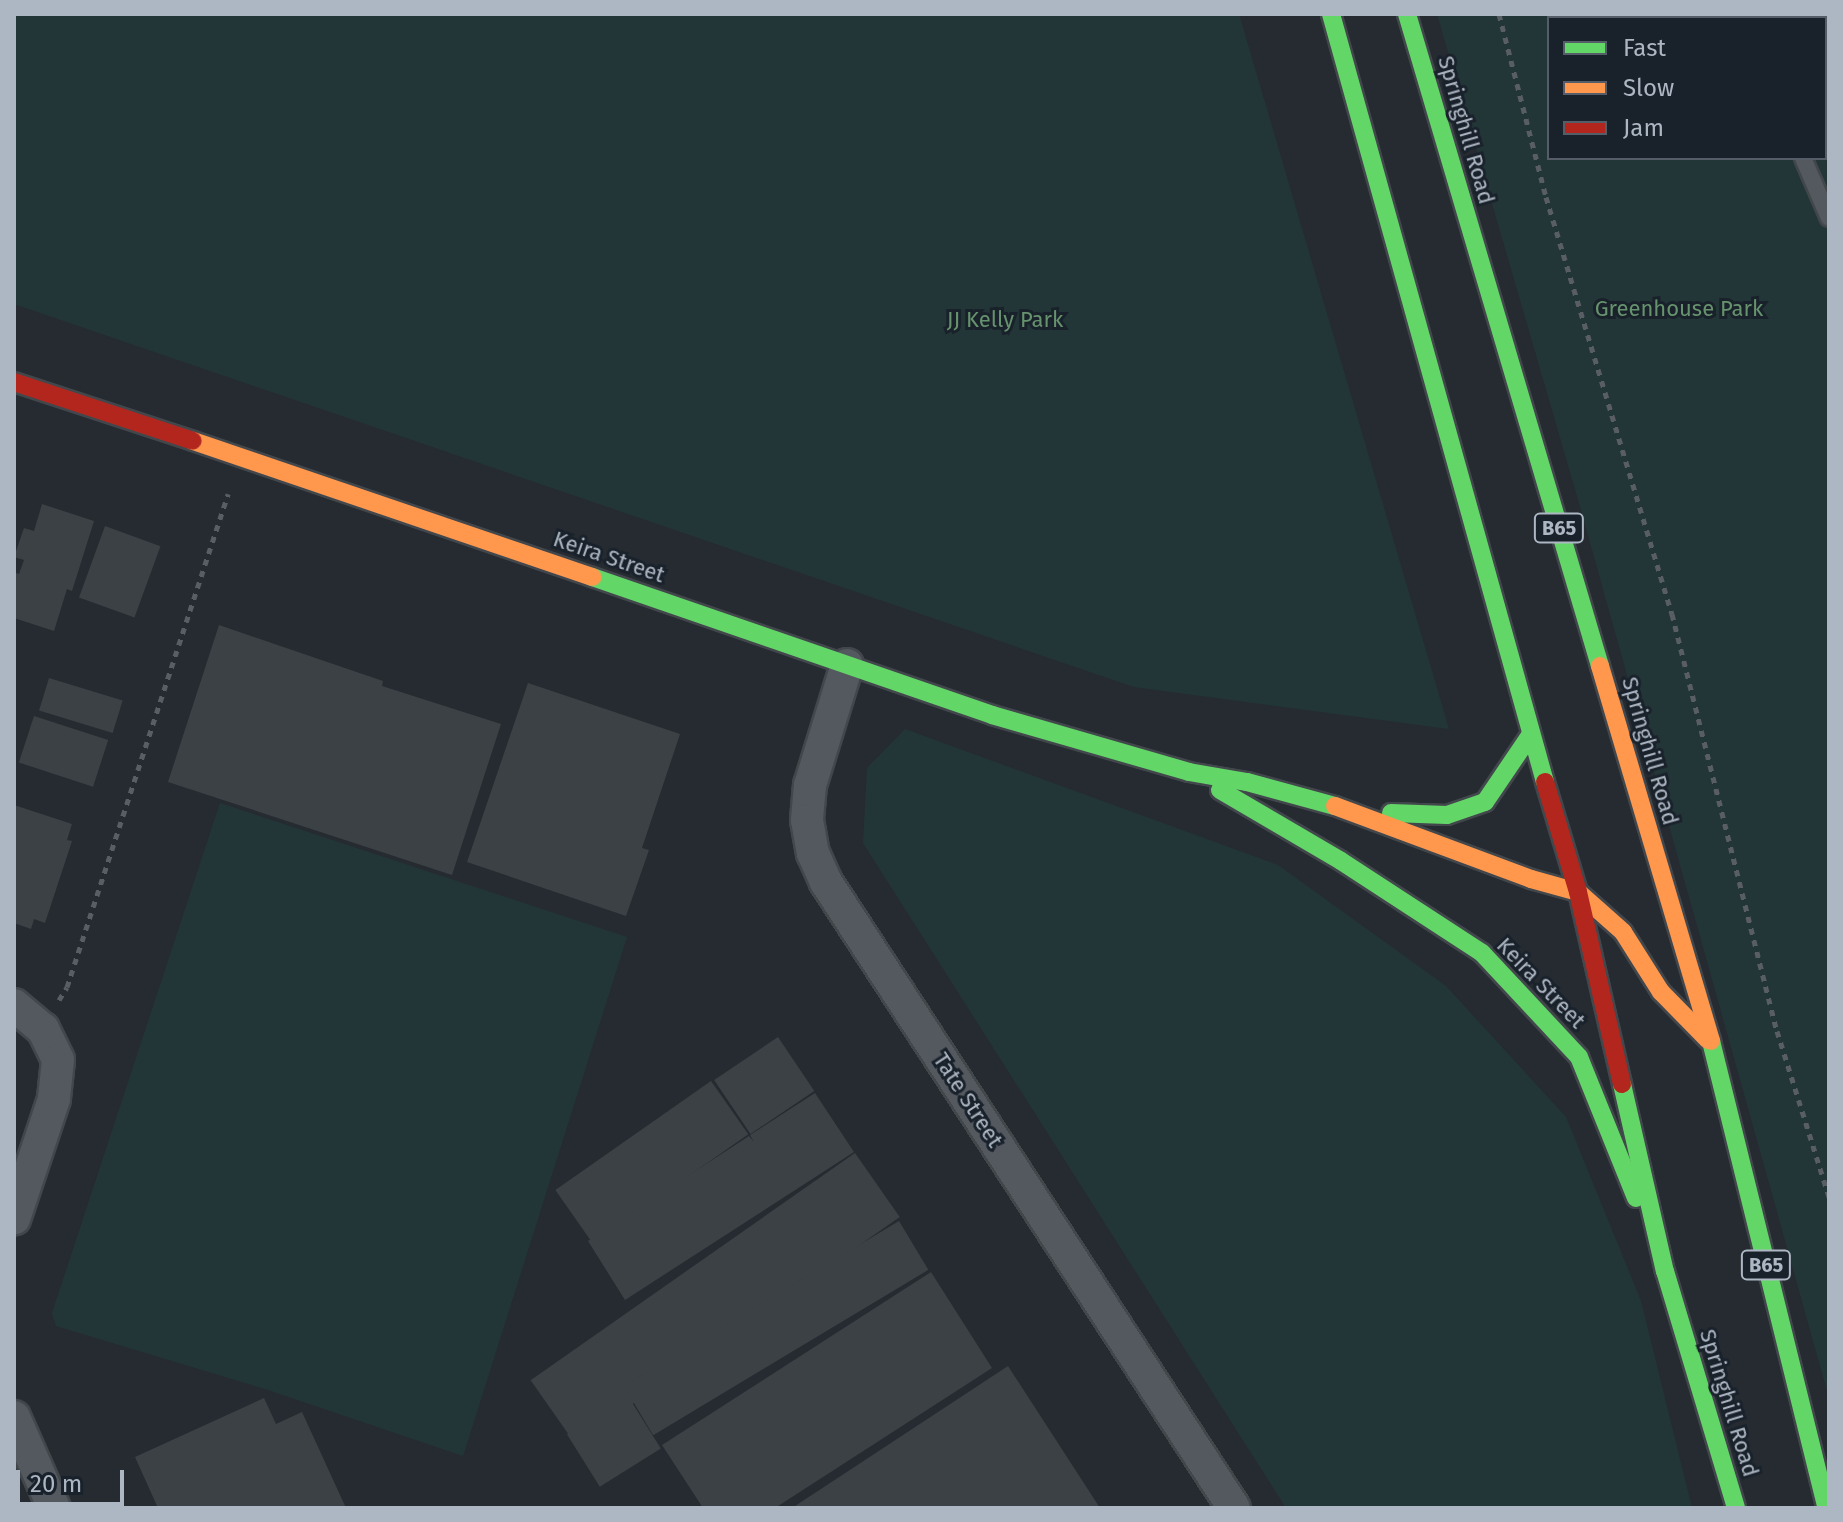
<!DOCTYPE html>
<html>
<head>
<meta charset="utf-8">
<style>
	body { margin:0 }
	#map { position:relative; width:1843px; height:1522px; overflow:hidden; background:#252b31; font-family:"Fira Sans",sans-serif }
	div>[style] { position:absolute }
	[style*='--x'] { left:calc(var(--x)*1px); top:calc(var(--y)*1px); width:calc(var(--w)*1px); rotate:calc(var(--a)*1deg) }
	.green>* { inset:0; background:#233637 }
	.building>* { inset:0; background:#3c4146; transform-origin:0 0 }
	.path>* { height:5px; margin-top:-2.5px; transform-origin:0; background:repeating-linear-gradient(90deg,#585e63 0 6px,transparent 0 12px) }
	.roads { filter:drop-shadow(2px 0 #42474c) drop-shadow(-2px 0 #42474c) drop-shadow(0 2px #42474c) drop-shadow(0 -2px #42474c) }
	.lane>* { height:16px; margin:-8px; padding:0 8px; transform-origin:8px; border-radius:8px; background:#54585f }
	.street>* { height:32px; margin:-16px; padding:0 16px; transform-origin:16px; border-radius:16px; background:#54585f }
	.fast>* { height:18px; margin:-9px; padding:0 9px; transform-origin:9px; border-radius:9px; background:#63d668 }
	.slow>* { height:18px; margin:-9px; padding:0 9px; transform-origin:9px; border-radius:9px; background:#ff974d }
	.jam>* { height:18px; margin:-9px; padding:0 9px; transform-origin:9px; border-radius:9px; background:#b3261e }
	span { translate:-50% -50%; white-space:nowrap; text-align:center; line-height:1.15; -webkit-text-stroke:6px #19212b; paint-order:stroke }
	.shield-label span { padding:2px 6px; background:#19212b; border:2px solid; border-radius:6px; -webkit-text-stroke-width:0 }
	.shield-label { font-size:20px; color:#adb7c3; font-weight:700 }
	.street-label { font-size:22px; color:#adb7c3 }
	.park-label { font-size:22px; color:#66936d }
	.frame { position:absolute; inset:0; border:16px solid #adb7c3; pointer-events:none }
	.legend { position:absolute; left:1547px; top:16px; width:280px; height:144px; box-sizing:border-box; background:#19212b; border:2px solid #545d68; margin:0; padding:10px 14px; list-style:none; font-size:24px; color:#adb7c3 }
	.legend li { display:flex; align-items:center; gap:16px; height:40px }
	.legend b { width:40px; border:2px solid #545d68 }
	.scale { position:absolute; left:16px; top:1470px; width:108px; height:36px; box-sizing:border-box; border:4px solid #adb7c3; border-top:0; padding-left:10px; font-size:24px; line-height:28px; white-space:nowrap; color:#adb7c3; -webkit-text-stroke:6px #19212b; paint-order:stroke }
</style>
</head>
<body>
<div id="map">
	<div class="green">
		<i style="clip-path:polygon(14px 14px,1239px 14px,1449px 729px,1134px 687px,14px 304px)"></i>
		<i style="clip-path:polygon(evenodd,1437px 14px,1829px 14px,1829px 1398px,1579px 503px,1437px 14px,1549px 18px,1825px 18px,1825px 158px,1549px 158px,1549px 18px)"></i>
		<i style="clip-path:polygon(905px 729px,1278px 865px,1446px 986px,1566px 1117px,1641px 1301px,1692px 1508px,1286px 1508px,863px 843px,867px 768px)"></i>
		<i style="clip-path:polygon(220px 803px,627px 937px,463px 1456px,265px 1389px,56px 1326px,52px 1313px)"></i>
	</div>
	<div class="building">
		<i style="clip-path:polygon(42px 504px,94px 521px,72px 591px,67px 589px,54px 631px,14px 618px,14px 572px,19px 574px,24px 560px,14px 557px,24px 528px,34px 531px)"></i>
		<i style="left:105px;top:526px;width:59px;height:76px;rotate:20deg"></i>
		<i style="clip-path:polygon(219px 625px,383px 681px,382px 686px,501px 724px,452px 875px,168px 782px)"></i>
		<i style="left:49px;top:678px;width:77px;height:34px;rotate:17deg"></i>
		<i style="clip-path:polygon(528px 683px,680px 734px,642px 848px,649px 850px,626px 916px,467px 862px)"></i>
		<i style="left:34px;top:716px;width:78px;height:49px;rotate:18deg"></i>
		<i style="clip-path:polygon(14px 805px,72px 824px,67px 840px,72px 841px,45px 923px,34px 919px,31px 929px,14px 923px)"></i>
		<i style="left:778px;top:1037px;width:65px;height:77px;rotate:56deg"></i>
		<i style="left:711px;top:1081px;width:65px;height:190px;rotate:55deg"></i>
		<i style="clip-path:polygon(815px 1093px,854px 1152px,625px 1300px,588px 1241px,749px 1136px,754px 1142px,750px 1135px)"></i>
		<i style="left:855px;top:1153px;width:78px;height:396px;rotate:55deg"></i>
		<i style="left:899px;top:1221px;width:57px;height:321px;rotate:59deg"></i>
		<i style="clip-path:polygon(931px 1272px,992px 1368px,775px 1508px,703px 1508px,662px 1445px)"></i>
		<i style="clip-path:polygon(1008px 1366px,1100px 1508px,792px 1508px)"></i>
		<i style="left:628px;top:1396px;width:62px;height:72px;rotate:58deg"></i>
		<i style="clip-path:polygon(264px 1398px,276px 1424px,302px 1412px,346px 1508px,158px 1508px,135px 1457px)"></i>
	</div>
	<div class="path">
		<i style="--x:1499;--y:14;--w:189;--a:75.6"></i>
		<i style="--x:1546;--y:197;--w:436;--a:73.2"></i>
		<i style="--x:1672;--y:614;--w:430;--a:75.9"></i>
		<i style="--x:1777;--y:1031;--w:174;--a:72.6"></i>
		<i style="--x:59;--y:1000;--w:15;--a:-58"></i>
		<i style="--x:67;--y:987;--w:519;--a:-71.91"></i>
	</div>
	<div class="roads">
		<div class="lane">
			<i style="--x:1777;--y:14;--w:4;--a:90"></i>
			<i style="--x:1803;--y:158;--w:65;--a:66.6"></i>
		</div>
		<div class="street">
			<i style="--x:847;--y:665;--w:126;--a:107.1"></i>
			<i style="--x:810;--y:785;--w:35;--a:95"></i>
			<i style="--x:807;--y:820;--w:34;--a:80"></i>
			<i style="--x:813;--y:853;--w:32;--a:66"></i>
			<i style="--x:826;--y:882;--w:747;--a:56.91"></i>
			<i style="--x:14;--y:1005;--w:38;--a:40"></i>
			<i style="--x:43;--y:1029;--w:34;--a:64"></i>
			<i style="--x:58;--y:1060;--w:39;--a:96"></i>
			<i style="--x:54;--y:1099;--w:126;--a:108.4"></i>
			<i style="--x:14;--y:1417;--w:99;--a:66.3"></i>
		</div>
		<div class="fast">
			<i style="--x:1331;--y:14;--w:797;--a:74.43"></i>
			<i style="--x:1407;--y:14;--w:680;--a:73.51"></i>
			<i style="--x:592;--y:577;--w:423;--a:19"></i>
			<i style="--x:992;--y:715;--w:205;--a:16.1"></i>
			<i style="--x:1189;--y:772;--w:59;--a:9.8"></i>
			<i style="--x:1247;--y:782;--w:91;--a:15.3"></i>
			<i style="--x:1220;--y:790;--w:140;--a:30.4"></i>
			<i style="--x:1341;--y:861;--w:168;--a:33.1"></i>
			<i style="--x:1482;--y:953;--w:142;--a:47"></i>
			<i style="--x:1579;--y:1057;--w:152;--a:68"></i>
			<i style="--x:1391;--y:813;--w:56;--a:2"></i>
			<i style="--x:1447;--y:815;--w:40;--a:-18.9"></i>
			<i style="--x:1485;--y:802;--w:82;--a:-55.9"></i>
			<i style="--x:1711;--y:1041;--w:481;--a:76.1"></i>
			<i style="--x:1622;--y:1084;--w:192;--a:77.1"></i>
			<i style="--x:1665;--y:1271;--w:247;--a:73.3"></i>
		</div>
		<div class="slow">
			<i style="--x:193;--y:441;--w:422;--a:18.8"></i>
			<i style="--x:1600;--y:666;--w:391;--a:73.5"></i>
			<i style="--x:1335;--y:806;--w:209;--a:20.4"></i>
			<i style="--x:1531;--y:879;--w:49;--a:15.5"></i>
			<i style="--x:1578;--y:892;--w:60;--a:41.6"></i>
			<i style="--x:1623;--y:932;--w:71;--a:57.7"></i>
			<i style="--x:1661;--y:992;--w:67;--a:45.6"></i>
		</div>
		<div class="jam">
			<i style="--x:14;--y:382;--w:188;--a:18.2"></i>
			<i style="--x:1545;--y:782;--w:115;--a:73.3"></i>
			<i style="--x:1578;--y:892;--w:197;--a:77.1"></i>
		</div>
	</div>
	<div class="shield-label">
		<span style="left:1559px;top:528px">B65</span>
		<span style="left:1766px;top:1265px">B65</span>
	</div>
	<div class="street-label">
		<span style="left:1466px;top:130px;rotate:74deg">Springhill Road</span>
		<span style="left:609px;top:557px;rotate:19deg">Keira Street</span>
		<span style="left:1650px;top:751px;rotate:74deg">Springhill Road</span>
		<span style="left:1541px;top:983px;rotate:46deg">Keira Street</span>
		<span style="left:968px;top:1100px;rotate:57deg">Tate Street</span>
		<span style="left:1729px;top:1403px;rotate:73deg">Springhill Road</span>
	</div>
	<div class="park-label">
		<span style="left:1679px;top:309px">Greenhouse Park</span>
		<span style="left:1005px;top:320px">JJ Kelly Park</span>
	</div>
	<div class="frame"></div>
	<ul class="legend">
	<li><b style="height:10px;background:#63d668"></b>Fast</li>
	<li><b style="height:10px;background:#ff974d"></b>Slow</li>
	<li><b style="height:10px;background:#b3261e"></b>Jam</li>
	</ul>
	<div class="scale">20 m</div>
</div>
</body>
</html>
